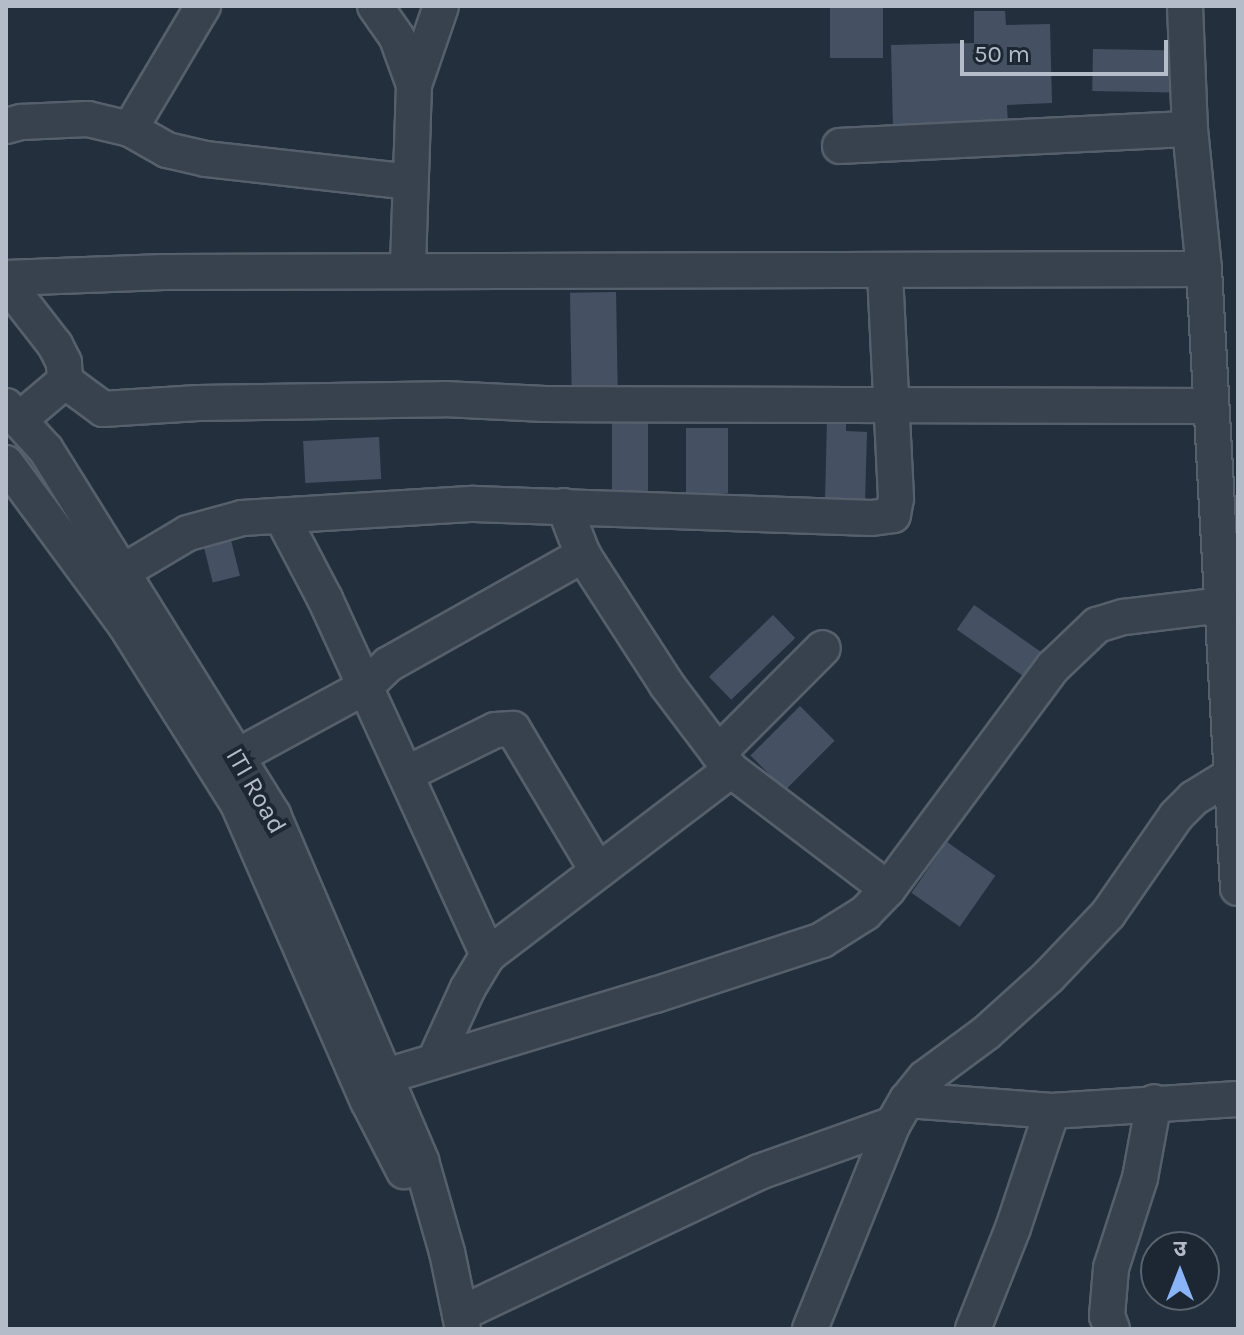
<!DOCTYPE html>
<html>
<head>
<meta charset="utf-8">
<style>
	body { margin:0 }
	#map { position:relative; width:1244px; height:1335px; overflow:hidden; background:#242f3e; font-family:Karla,"Noto Sans Devanagari",sans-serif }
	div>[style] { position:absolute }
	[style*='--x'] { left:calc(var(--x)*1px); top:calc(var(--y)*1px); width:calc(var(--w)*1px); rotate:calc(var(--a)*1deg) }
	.building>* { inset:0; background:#455162; transform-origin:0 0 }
	.roads { filter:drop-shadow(2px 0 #565f6c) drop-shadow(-2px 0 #565f6c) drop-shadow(0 2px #565f6c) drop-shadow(0 -2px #565f6c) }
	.minor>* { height:34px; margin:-17px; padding:0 17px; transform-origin:17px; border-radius:17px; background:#38414e }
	span { translate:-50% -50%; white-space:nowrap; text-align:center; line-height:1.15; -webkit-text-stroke:8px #1d2633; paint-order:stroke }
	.street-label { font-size:26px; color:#b4bcc9 }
	.frame { position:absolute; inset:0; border:8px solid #b4bcc9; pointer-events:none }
	.north { position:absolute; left:1140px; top:1231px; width:80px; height:80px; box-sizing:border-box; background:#1d2633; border:2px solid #59626f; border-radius:50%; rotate:0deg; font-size:22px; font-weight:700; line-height:32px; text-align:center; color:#b4bcc9 }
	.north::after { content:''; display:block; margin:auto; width:28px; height:36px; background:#8ab4f8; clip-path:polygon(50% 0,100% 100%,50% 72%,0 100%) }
	.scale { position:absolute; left:960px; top:40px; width:208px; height:36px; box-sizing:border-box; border:4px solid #b4bcc9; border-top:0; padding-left:10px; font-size:24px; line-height:28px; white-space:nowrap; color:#b4bcc9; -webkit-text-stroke:6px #1d2633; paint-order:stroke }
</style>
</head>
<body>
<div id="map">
	<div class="building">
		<i style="left:830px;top:6px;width:53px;height:52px"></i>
		<i style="clip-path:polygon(974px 11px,1005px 11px,1006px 25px,1050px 24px,1052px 103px,1007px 105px,1008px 125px,893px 128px,891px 45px,974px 43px)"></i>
		<i style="left:1093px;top:49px;width:84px;height:42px;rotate:1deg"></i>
		<i style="left:616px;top:292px;width:96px;height:46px;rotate:89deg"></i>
		<i style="left:612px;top:415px;width:36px;height:76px"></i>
		<i style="clip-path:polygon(827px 420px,846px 421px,846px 431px,867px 432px,865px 502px,825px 501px)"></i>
		<i style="left:686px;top:428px;width:42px;height:65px"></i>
		<i style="left:379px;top:437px;width:42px;height:76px;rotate:87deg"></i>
		<i style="left:230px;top:536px;width:41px;height:28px;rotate:76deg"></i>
		<i style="left:974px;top:605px;width:98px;height:30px;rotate:35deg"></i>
		<i style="left:773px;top:615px;width:32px;height:89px;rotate:46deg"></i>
		<i style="left:800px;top:706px;width:49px;height:70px;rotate:45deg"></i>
		<i style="left:947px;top:842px;width:59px;height:62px;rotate:35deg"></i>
	</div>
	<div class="roads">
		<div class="minor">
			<i style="--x:375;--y:6;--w:39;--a:55"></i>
			<i style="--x:397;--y:38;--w:50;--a:70.1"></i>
			<i style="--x:414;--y:85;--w:185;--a:91.9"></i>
			<i style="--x:1185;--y:6;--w:123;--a:87.7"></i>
			<i style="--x:1190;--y:129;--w:141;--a:84.3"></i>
			<i style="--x:1204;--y:269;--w:620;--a:86.86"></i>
			<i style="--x:414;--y:85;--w:83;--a:-71.1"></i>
			<i style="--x:6;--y:126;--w:16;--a:-15"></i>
			<i style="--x:21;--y:122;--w:67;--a:-2.6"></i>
			<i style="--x:88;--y:119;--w:43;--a:13.4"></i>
			<i style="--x:130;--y:129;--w:43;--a:29.6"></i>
			<i style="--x:167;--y:150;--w:40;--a:13"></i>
			<i style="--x:206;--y:159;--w:205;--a:6.4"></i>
			<i style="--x:130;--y:129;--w:143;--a:-59.3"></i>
			<i style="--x:840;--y:146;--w:350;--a:-2.8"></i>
			<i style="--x:6;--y:278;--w:158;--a:-2.2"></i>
			<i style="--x:164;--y:272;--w:1040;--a:-0.17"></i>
			<i style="--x:6;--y:282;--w:80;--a:52.1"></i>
			<i style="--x:55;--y:345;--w:20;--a:63"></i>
			<i style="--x:64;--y:363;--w:18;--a:87"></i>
			<i style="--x:65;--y:381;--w:47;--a:36.4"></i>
			<i style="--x:103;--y:409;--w:95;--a:-3.6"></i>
			<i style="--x:198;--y:403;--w:246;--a:-0.9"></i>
			<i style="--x:444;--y:399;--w:101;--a:2.8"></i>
			<i style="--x:545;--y:404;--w:666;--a:0.17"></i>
			<i style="--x:6;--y:406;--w:59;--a:47.7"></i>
			<i style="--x:46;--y:450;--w:430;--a:58.1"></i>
			<i style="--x:273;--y:815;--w:376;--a:66.8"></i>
			<i style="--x:421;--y:1161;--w:95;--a:74.1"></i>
			<i style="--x:447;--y:1252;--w:79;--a:78.3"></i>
			<i style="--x:19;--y:420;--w:60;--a:-40.3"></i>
			<i style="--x:6;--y:463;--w:202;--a:53.6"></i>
			<i style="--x:126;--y:626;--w:210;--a:57.8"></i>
			<i style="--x:238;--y:804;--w:324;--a:66.4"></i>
			<i style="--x:368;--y:1101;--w:79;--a:62.8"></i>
			<i style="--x:564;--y:506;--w:53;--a:68.8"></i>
			<i style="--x:583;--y:555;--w:155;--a:57.1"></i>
			<i style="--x:667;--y:685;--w:106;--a:53"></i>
			<i style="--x:731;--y:770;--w:197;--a:37.2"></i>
			<i style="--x:282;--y:517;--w:93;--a:62.3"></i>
			<i style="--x:325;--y:599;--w:392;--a:65.4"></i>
			<i style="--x:124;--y:571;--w:74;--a:-30.7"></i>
			<i style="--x:188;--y:533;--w:56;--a:-15.5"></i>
			<i style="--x:242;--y:518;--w:232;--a:-3.5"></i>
			<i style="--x:474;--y:504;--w:398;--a:2"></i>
			<i style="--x:872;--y:518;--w:21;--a:-8"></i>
			<i style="--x:893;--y:515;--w:17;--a:-80"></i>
			<i style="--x:896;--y:498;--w:228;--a:-92.8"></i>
			<i style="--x:718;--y:753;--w:148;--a:-45"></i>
			<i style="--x:236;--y:757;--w:147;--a:-28.5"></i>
			<i style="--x:365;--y:687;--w:33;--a:-44"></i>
			<i style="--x:389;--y:664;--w:223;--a:-29.3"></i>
			<i style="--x:406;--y:774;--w:99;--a:-26.3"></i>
			<i style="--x:495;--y:730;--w:18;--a:-3"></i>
			<i style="--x:513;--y:729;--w:164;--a:59.2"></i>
			<i style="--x:435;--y:1060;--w:79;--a:-65.4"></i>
			<i style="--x:468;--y:988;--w:39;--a:-59"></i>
			<i style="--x:488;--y:955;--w:305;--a:-37.3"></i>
			<i style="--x:386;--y:1076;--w:281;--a:-16.8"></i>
			<i style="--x:655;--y:995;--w:176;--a:-18.2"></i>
			<i style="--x:822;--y:940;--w:51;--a:-32.1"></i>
			<i style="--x:865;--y:913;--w:33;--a:-46"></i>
			<i style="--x:888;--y:889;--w:277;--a:-53.4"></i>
			<i style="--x:1053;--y:667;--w:61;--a:-43.7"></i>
			<i style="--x:1097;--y:625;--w:28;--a:-17"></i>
			<i style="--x:1124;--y:617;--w:100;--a:-6.9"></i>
			<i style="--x:907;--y:1100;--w:145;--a:4.3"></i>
			<i style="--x:1052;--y:1111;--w:186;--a:-3.7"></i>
			<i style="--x:460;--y:1314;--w:331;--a:-25.4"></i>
			<i style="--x:759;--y:1172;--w:142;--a:-19.7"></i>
			<i style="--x:810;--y:1329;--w:221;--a:-68"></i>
			<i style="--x:893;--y:1124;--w:28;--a:-60"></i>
			<i style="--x:907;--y:1100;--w:28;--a:-51"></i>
			<i style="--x:925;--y:1078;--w:76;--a:-36.4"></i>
			<i style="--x:986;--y:1033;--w:85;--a:-42.1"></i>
			<i style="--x:1049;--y:976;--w:86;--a:-46.4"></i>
			<i style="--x:1108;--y:914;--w:119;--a:-55.2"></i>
			<i style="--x:1176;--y:816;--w:25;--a:-45"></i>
			<i style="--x:1194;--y:798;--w:42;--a:-31.4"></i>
			<i style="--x:973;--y:1329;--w:109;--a:-68.4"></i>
			<i style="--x:1013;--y:1228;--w:123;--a:-71.6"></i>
			<i style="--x:1112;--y:1329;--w:14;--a:-111"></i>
			<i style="--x:1107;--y:1316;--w:48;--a:-85.2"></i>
			<i style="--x:1111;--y:1268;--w:95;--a:-72.1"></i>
			<i style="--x:1140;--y:1178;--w:77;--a:-79.6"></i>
		</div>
	</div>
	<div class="street-label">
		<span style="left:256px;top:791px;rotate:60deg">ITI Road</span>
	</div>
	<div class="frame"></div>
	<div class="north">उ</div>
	<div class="scale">50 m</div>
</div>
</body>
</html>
